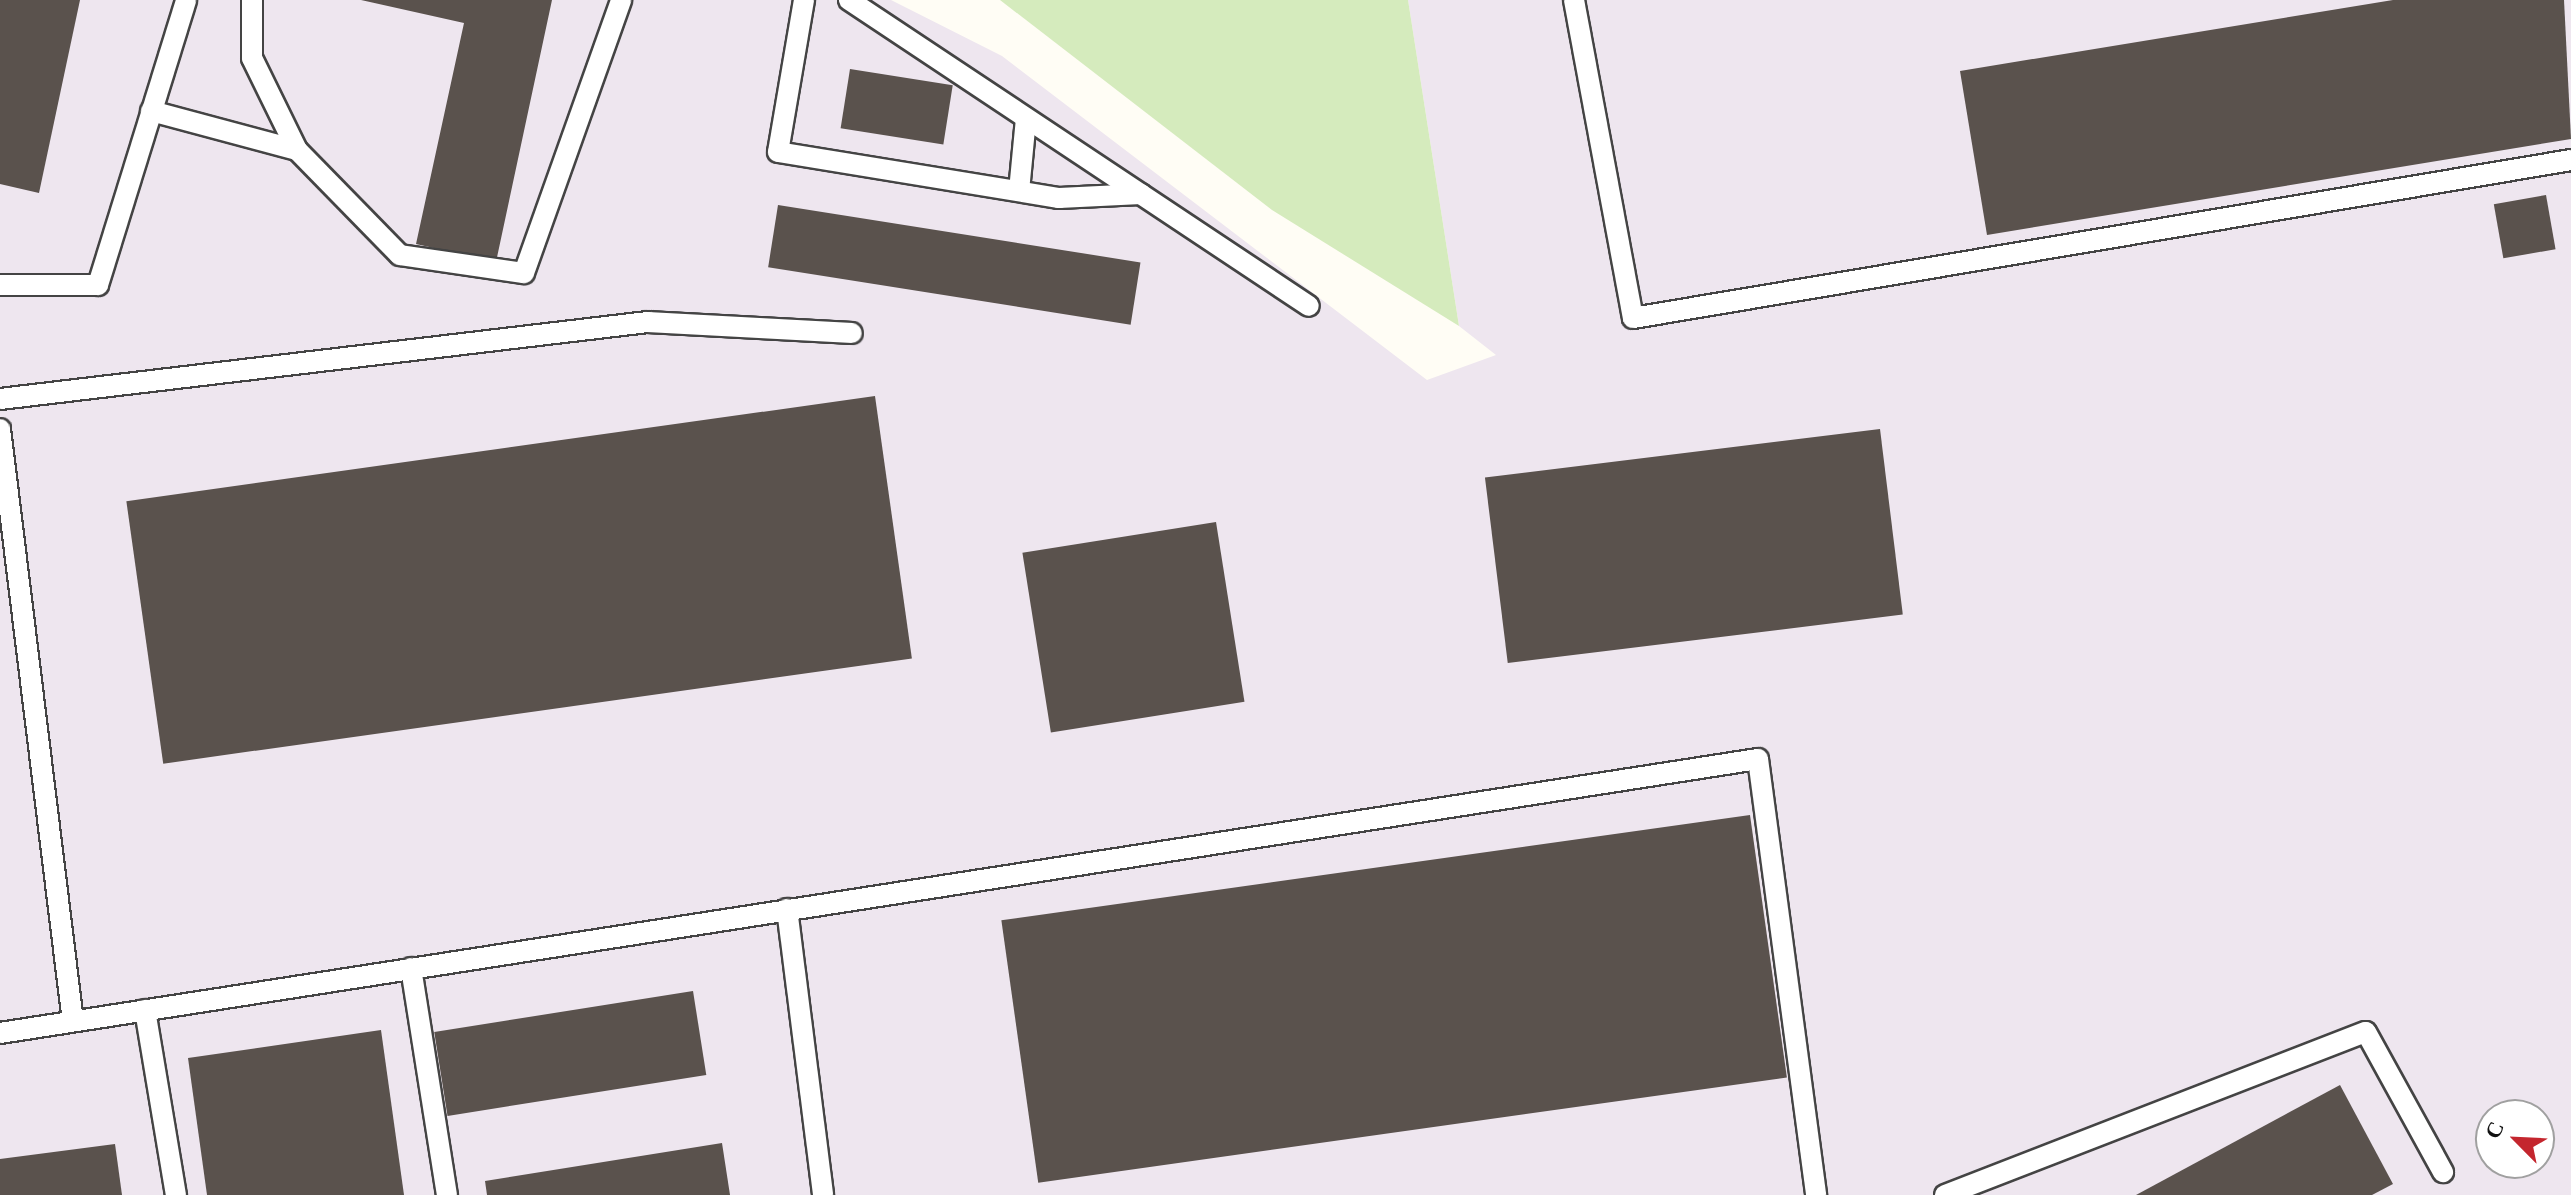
<!DOCTYPE html>
<html>
<head>
<meta charset="utf-8">
<style>
	body { margin:0 }
	#map { position:relative; width:2571px; height:1195px; overflow:hidden; background:#fffdf5; font-family:"Libre Baskerville",serif }
	div>[style] { position:absolute }
	[style*='--x'] { left:calc(var(--x)*1px); top:calc(var(--y)*1px); width:calc(var(--w)*1px); rotate:calc(var(--a)*1deg) }
	.industrial>* { inset:0; background:#eee6ef }
	.green>* { inset:0; background:#d5ebbd }
	.building>* { inset:0; background:#5a524d; transform-origin:0 0 }
	.roads { filter:drop-shadow(2px 0 #444) drop-shadow(-2px 0 #444) drop-shadow(0 2px #444) drop-shadow(0 -2px #444) }
	.service>* { height:20px; margin:-10px; padding:0 10px; transform-origin:10px; border-radius:10px; background:#fff }
	span { translate:-50% -50%; white-space:nowrap; text-align:center; line-height:1.15; -webkit-text-stroke:8px #fff; paint-order:stroke }
	.north { position:absolute; left:2475px; top:1099px; width:80px; height:80px; box-sizing:border-box; background:#fff; border:2px solid #a0a0a0; border-radius:50%; rotate:294deg; font-size:22px; font-weight:700; line-height:32px; text-align:center; color:#111 }
	.north::after { content:''; display:block; margin:auto; width:28px; height:36px; background:#c4262e; clip-path:polygon(50% 0,100% 100%,50% 72%,0 100%) }
</style>
</head>
<body>
<div id="map">
	<div class="industrial">
		<i style="clip-path:polygon(evenodd,0 0,891px 0,1002px 56px,1427px 380px,1496px 355px,1459px 326px,1408px 0,2571px 0,2571px 1195px,0 1195px,0 0,2491px 1115px,2539px 1115px,2539px 1163px,2491px 1163px,2491px 1115px)"></i>
	</div>
	<div class="green">
		<i style="clip-path:polygon(1000px 0,1408px 0,1459px 326px,1272px 210px)"></i>
	</div>
	<div class="building">
		<i style="clip-path:polygon(0 0,80px 0,39px 193px,0 184px)"></i>
		<i style="clip-path:polygon(361px 0,552px 0,496px 262px,416px 244px,464px 23px)"></i>
		<i style="clip-path:polygon(2393px 0,2564px 0,2571px 139px,1987px 235px,1960px 71px)"></i>
		<i style="left:850px;top:69px;width:104px;height:60px;rotate:9deg"></i>
		<i style="left:2546px;top:195px;width:55px;height:53px;rotate:80deg"></i>
		<i style="left:778px;top:205px;width:367px;height:63px;rotate:9deg"></i>
		<i style="left:875px;top:396px;width:265px;height:756px;rotate:82deg"></i>
		<i style="left:1880px;top:429px;width:187px;height:398px;rotate:83deg"></i>
		<i style="left:1216px;top:522px;width:182px;height:196px;rotate:81deg"></i>
		<i style="left:1750px;top:815px;width:265px;height:756px;rotate:82deg"></i>
		<i style="left:693px;top:991px;width:85px;height:262px;rotate:81deg"></i>
		<i style="clip-path:polygon(381px 1030px,404px 1195px,207px 1195px,188px 1058px)"></i>
		<i style="clip-path:polygon(2340px 1085px,2393px 1184px,2372px 1195px,2136px 1195px)"></i>
		<i style="clip-path:polygon(722px 1143px,730px 1195px,487px 1195px,485px 1181px)"></i>
		<i style="clip-path:polygon(115px 1144px,122px 1195px,0 1195px,0 1159px)"></i>
	</div>
	<div class="roads">
		<div class="service">
			<i style="--x:252;--y:0;--w:58;--a:90"></i>
			<i style="--x:252;--y:58;--w:102;--a:63.9"></i>
			<i style="--x:297;--y:150;--w:147;--a:45.6"></i>
			<i style="--x:400;--y:255;--w:125;--a:8.3"></i>
			<i style="--x:524;--y:273;--w:290;--a:-70.4"></i>
			<i style="--x:804;--y:0;--w:154;--a:99.7"></i>
			<i style="--x:778;--y:152;--w:285;--a:9.3"></i>
			<i style="--x:1059;--y:198;--w:82;--a:-2.8"></i>
			<i style="--x:849;--y:0;--w:552;--a:33.63"></i>
			<i style="--x:1574;--y:0;--w:323;--a:79.5"></i>
			<i style="--x:1633;--y:318;--w:951;--a:-9.56"></i>
			<i style="--x:151;--y:111;--w:151;--a:15"></i>
			<i style="--x:1019;--y:191;--w:73;--a:-84.5"></i>
			<i style="--x:0;--y:285;--w:98;--a:0"></i>
			<i style="--x:98;--y:285;--w:298;--a:-72.8"></i>
			<i style="--x:0;--y:399;--w:653;--a:-6.78"></i>
			<i style="--x:648;--y:322;--w:204;--a:3.1"></i>
			<i style="--x:0;--y:429;--w:597;--a:82.98"></i>
			<i style="--x:787;--y:909;--w:288;--a:82.8"></i>
			<i style="--x:411;--y:968;--w:230;--a:81"></i>
			<i style="--x:145;--y:1010;--w:188;--a:80.5"></i>
			<i style="--x:0;--y:1033;--w:1779;--a:-8.86"></i>
			<i style="--x:1758;--y:759;--w:440;--a:82.4"></i>
			<i style="--x:1945;--y:1195;--w:451;--a:-21.2"></i>
			<i style="--x:2366;--y:1032;--w:160;--a:61.2"></i>
		</div>
	</div>
	<div class="north">С</div>
</div>
</body>
</html>
